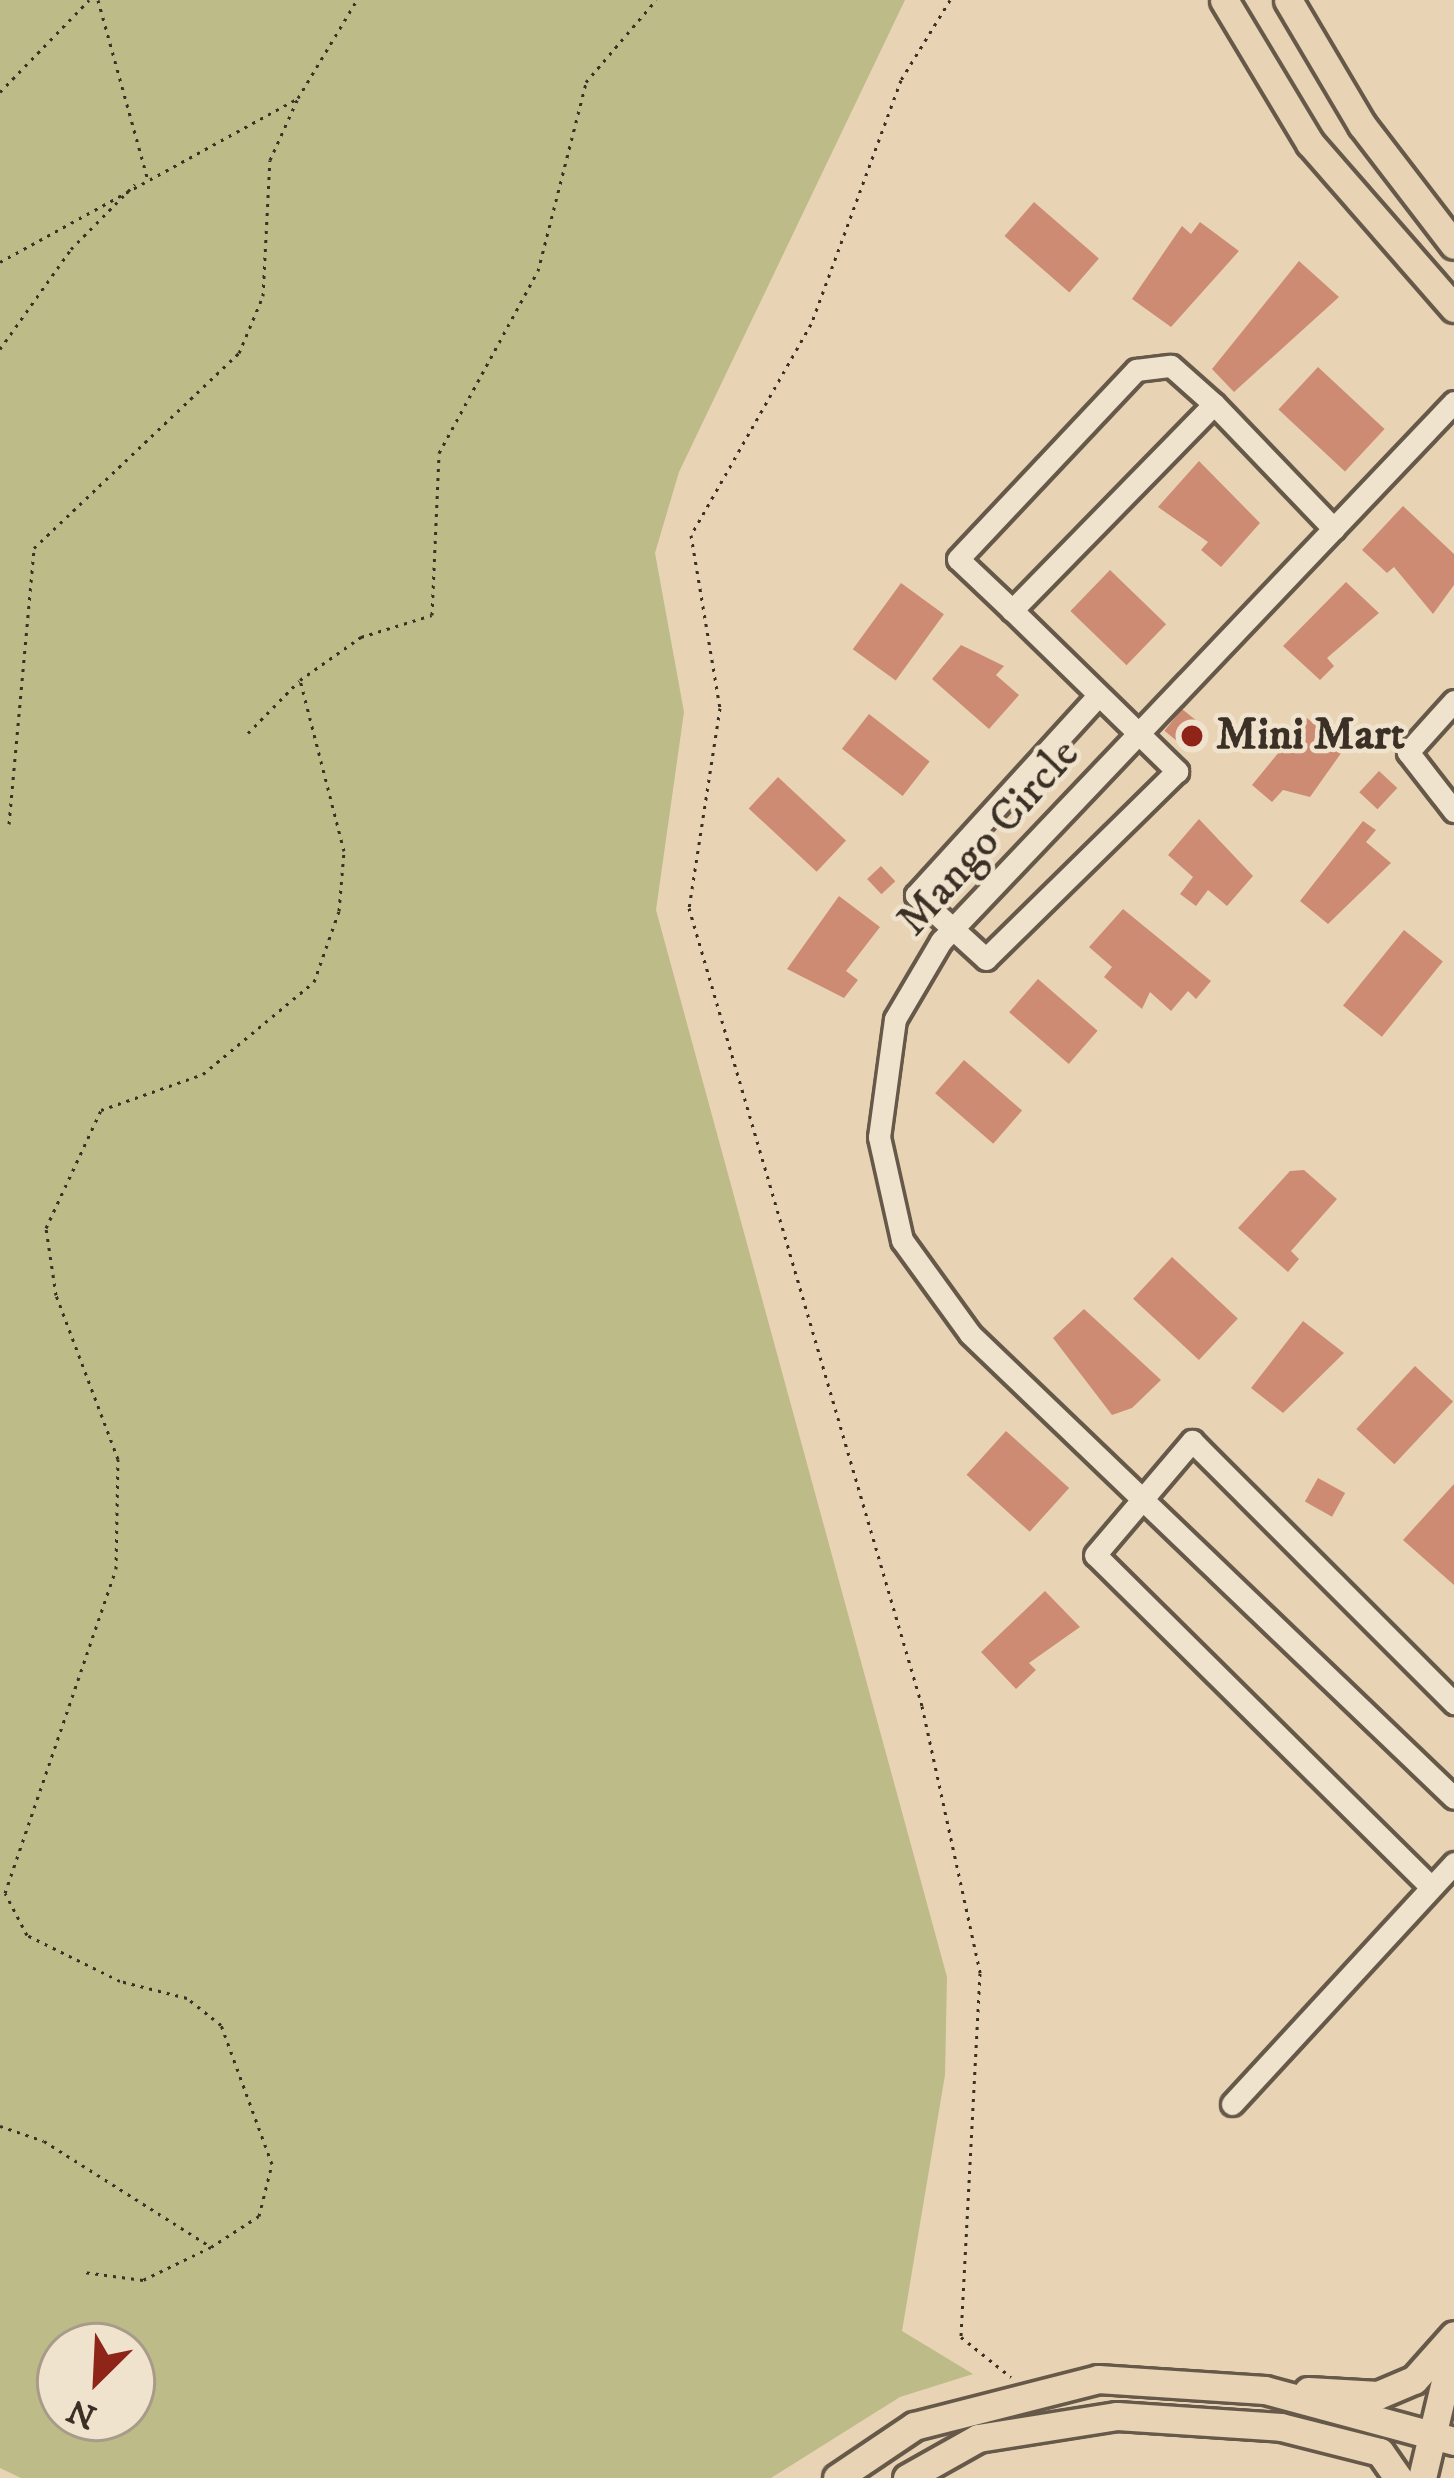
<!DOCTYPE html>
<html>
<head>
<meta charset="utf-8">
<style>
	body { margin:0 }
	#map { position:relative; width:1454px; height:2478px; overflow:hidden; background:#e8d4b4; font-family:"IM FELL DW Pica",serif }
	div>[style] { position:absolute }
	[style*='--x'] { left:calc(var(--x)*1px); top:calc(var(--y)*1px); width:calc(var(--w)*1px); rotate:calc(var(--a)*1deg) }
	.green>* { inset:0; background:#bdbb88 }
	.building>* { inset:0; background:#ce8b73; transform-origin:0 0 }
	.path>* { height:3px; margin-top:-1.5px; transform-origin:0; background:repeating-linear-gradient(90deg,#3b3025 0 3px,transparent 0 9px) }
	.roads { filter:drop-shadow(3px 0 #665949) drop-shadow(-3px 0 #665949) drop-shadow(0 3px #665949) drop-shadow(0 -3px #665949) }
	.minor>* { height:21px; margin:-10.5px; padding:0 10.5px; transform-origin:10.5px; border-radius:10.5px; background:#f0e3ce }
	.major>* { height:27px; margin:-13.5px; padding:0 13.5px; transform-origin:13.5px; border-radius:13.5px; background:#e8d4b4 }
	.dots>* { width:33px; height:33px; translate:-50% -50%; box-sizing:border-box; border:6px solid #f0e3ce; border-radius:50% }
	span { translate:-50% -50%; white-space:nowrap; text-align:center; line-height:1.15; -webkit-text-stroke:9px #f0e3ce; paint-order:stroke }
	.poi-label { font-size:45px; color:#3b3025; font-weight:700 }
	.left { translate:0 -50%; text-align:left }
	.street-label { font-size:45px; color:#3b3025 }
	.north { position:absolute; left:36px; top:2322px; width:120px; height:120px; box-sizing:border-box; background:#f0e3ce; border:3px solid #a89b8a; border-radius:50%; rotate:204deg; font-size:33px; font-weight:700; line-height:48px; text-align:center; color:#3b3025 }
	.north::after { content:''; display:block; margin:auto; width:42px; height:54px; background:#8f2418; clip-path:polygon(50% 0,100% 100%,50% 72%,0 100%) }
</style>
</head>
<body>
<div id="map">
	<div class="green">
		<i style="clip-path:polygon(evenodd,0 0,905px 0,679px 472px,655px 553px,684px 712px,656px 910px,947px 1977px,945px 2075px,902px 2331px,973px 2374px,900px 2397px,771px 2478px,21px 2478px,0 2468px,0 0,60px 2346px,132px 2346px,132px 2418px,60px 2418px,60px 2346px)"></i>
	</div>
	<div class="building">
		<i style="left:1034px;top:202px;width:86px;height:45px;rotate:41deg"></i>
		<i style="clip-path:polygon(1200px 222px,1239px 251px,1171px 327px,1132px 299px,1182px 226px,1191px 234px)"></i>
		<i style="clip-path:polygon(1299px 261px,1339px 297px,1234px 392px,1212px 369px)"></i>
		<i style="left:1318px;top:367px;width:91px;height:58px;rotate:43deg"></i>
		<i style="clip-path:polygon(1199px 461px,1260px 523px,1221px 567px,1201px 550px,1208px 542px,1158px 507px)"></i>
		<i style="clip-path:polygon(1403px 506px,1454px 554px,1454px 585px,1433px 614px,1394px 567px,1387px 573px,1362px 550px)"></i>
		<i style="left:1110px;top:570px;width:78px;height:57px;rotate:44deg"></i>
		<i style="clip-path:polygon(1346px 582px,1379px 613px,1327px 658px,1334px 666px,1320px 680px,1283px 646px)"></i>
		<i style="left:901px;top:583px;width:53px;height:82px;rotate:36deg"></i>
		<i style="clip-path:polygon(961px 645px,1004px 666px,996px 675px,1019px 695px,989px 729px,932px 679px)"></i>
		<i style="left:1182px;top:709px;width:28px;height:28px;rotate:39deg"></i>
		<i style="left:869px;top:714px;width:77px;height:44px;rotate:38deg"></i>
		<i style="clip-path:polygon(1307px 718px,1344px 749px,1310px 797px,1283px 790px,1272px 802px,1252px 785px)"></i>
		<i style="left:1379px;top:771px;width:25px;height:29px;rotate:43deg"></i>
		<i style="left:778px;top:777px;width:93px;height:43px;rotate:43deg"></i>
		<i style="clip-path:polygon(1199px 819px,1253px 876px,1227px 906px,1208px 890px,1196px 906px,1180px 894px,1193px 877px,1168px 855px)"></i>
		<i style="clip-path:polygon(1363px 821px,1376px 830px,1366px 842px,1391px 863px,1328px 924px,1300px 901px)"></i>
		<i style="left:881px;top:866px;width:21px;height:19px;rotate:47deg"></i>
		<i style="clip-path:polygon(839px 896px,880px 927px,846px 971px,858px 980px,844px 998px,787px 969px)"></i>
		<i style="clip-path:polygon(1123px 909px,1211px 981px,1196px 999px,1188px 991px,1171px 1011px,1150px 992px,1142px 1009px,1104px 977px,1112px 967px,1089px 947px)"></i>
		<i style="left:1404px;top:930px;width:50px;height:97px;rotate:39deg"></i>
		<i style="left:1038px;top:979px;width:79px;height:44px;rotate:41deg"></i>
		<i style="left:964px;top:1060px;width:77px;height:44px;rotate:41deg"></i>
		<i style="clip-path:polygon(1304px 1170px,1337px 1199px,1291px 1251px,1299px 1259px,1288px 1272px,1238px 1228px,1290px 1171px)"></i>
		<i style="left:1172px;top:1257px;width:90px;height:57px;rotate:43deg"></i>
		<i style="clip-path:polygon(1084px 1309px,1161px 1380px,1132px 1408px,1112px 1415px,1053px 1338px)"></i>
		<i style="clip-path:polygon(1303px 1321px,1344px 1353px,1283px 1413px,1251px 1388px)"></i>
		<i style="left:1415px;top:1366px;width:52px;height:86px;rotate:43deg"></i>
		<i style="left:1006px;top:1431px;width:85px;height:59px;rotate:42deg"></i>
		<i style="left:1318px;top:1478px;width:31px;height:27px;rotate:29deg"></i>
		<i style="clip-path:polygon(1454px 1484px,1454px 1585px,1403px 1540px)"></i>
		<i style="clip-path:polygon(1045px 1591px,1080px 1627px,1029px 1663px,1036px 1670px,1016px 1689px,981px 1652px)"></i>
	</div>
	<div class="path">
		<i style="--x:98;--y:0;--w:184;--a:74.5"></i>
		<i style="--x:950;--y:0;--w:94;--a:121.5"></i>
		<i style="--x:901;--y:80;--w:260;--a:110.2"></i>
		<i style="--x:811;--y:324;--w:243;--a:119.6"></i>
		<i style="--x:691;--y:535;--w:175;--a:80.5"></i>
		<i style="--x:720;--y:708;--w:202;--a:98.8"></i>
		<i style="--x:689;--y:908;--w:831;--a:73.72"></i>
		<i style="--x:922;--y:1706;--w:273;--a:77.7"></i>
		<i style="--x:980;--y:1973;--w:364;--a:93"></i>
		<i style="--x:961;--y:2337;--w:64;--a:38.7"></i>
		<i style="--x:0;--y:92;--w:128;--a:-45.9"></i>
		<i style="--x:0;--y:262;--w:340;--a:-28.8"></i>
		<i style="--x:298;--y:98;--w:114;--a:-59"></i>
		<i style="--x:0;--y:349;--w:123;--a:-54.6"></i>
		<i style="--x:71;--y:249;--w:91;--a:-45.4"></i>
		<i style="--x:248;--y:733;--w:73;--a:-45.6"></i>
		<i style="--x:9;--y:824;--w:277;--a:-84.8"></i>
		<i style="--x:34;--y:548;--w:283;--a:-43.6"></i>
		<i style="--x:239;--y:353;--w:62;--a:-67.2"></i>
		<i style="--x:263;--y:296;--w:136;--a:-87.1"></i>
		<i style="--x:270;--y:160;--w:68;--a:-65.7"></i>
		<i style="--x:0;--y:2126;--w:46;--a:18.8"></i>
		<i style="--x:44;--y:2141;--w:198;--a:32.4"></i>
		<i style="--x:211;--y:2247;--w:76;--a:154.1"></i>
		<i style="--x:143;--y:2280;--w:60;--a:-172.3"></i>
		<i style="--x:211;--y:2247;--w:57;--a:-32.9"></i>
		<i style="--x:259;--y:2216;--w:54;--a:-76"></i>
		<i style="--x:272;--y:2164;--w:148;--a:-110.1"></i>
		<i style="--x:221;--y:2025;--w:43;--a:-141.5"></i>
		<i style="--x:187;--y:1998;--w:69;--a:-165.8"></i>
		<i style="--x:120;--y:1981;--w:104;--a:-153.7"></i>
		<i style="--x:27;--y:1935;--w:47;--a:-117.6"></i>
		<i style="--x:5;--y:1893;--w:342;--a:-71.1"></i>
		<i style="--x:116;--y:1569;--w:110;--a:-89"></i>
		<i style="--x:118;--y:1459;--w:175;--a:-110.7"></i>
		<i style="--x:56;--y:1295;--w:68;--a:-98.5"></i>
		<i style="--x:46;--y:1228;--w:130;--a:-65"></i>
		<i style="--x:101;--y:1110;--w:108;--a:-19.4"></i>
		<i style="--x:203;--y:1074;--w:144;--a:-39.7"></i>
		<i style="--x:314;--y:982;--w:75;--a:-70.6"></i>
		<i style="--x:339;--y:911;--w:60;--a:-85.2"></i>
		<i style="--x:344;--y:851;--w:177;--a:-104.4"></i>
		<i style="--x:300;--y:680;--w:75;--a:-35.2"></i>
		<i style="--x:361;--y:637;--w:74;--a:-17.2"></i>
		<i style="--x:432;--y:615;--w:162;--a:-87.5"></i>
		<i style="--x:439;--y:453;--w:207;--a:-61.5"></i>
		<i style="--x:538;--y:271;--w:195;--a:-75.7"></i>
		<i style="--x:586;--y:82;--w:108;--a:-49.5"></i>
	</div>
	<div class="roads">
		<div class="minor">
			<i style="--x:1454;--y:402;--w:744;--a:133.58"></i>
			<i style="--x:941;--y:941;--w:91;--a:120.5"></i>
			<i style="--x:895;--y:1019;--w:119;--a:97.7"></i>
			<i style="--x:879;--y:1137;--w:106;--a:77.4"></i>
			<i style="--x:902;--y:1240;--w:116;--a:54.1"></i>
			<i style="--x:970;--y:1334;--w:670;--a:43.79"></i>
			<i style="--x:1214;--y:404;--w:289;--a:134.4"></i>
			<i style="--x:1012;--y:610;--w:74;--a:-136.6"></i>
			<i style="--x:958;--y:559;--w:260;--a:-46.7"></i>
			<i style="--x:1136;--y:370;--w:35;--a:-7"></i>
			<i style="--x:1171;--y:366;--w:57;--a:41.5"></i>
			<i style="--x:1214;--y:404;--w:173;--a:46.2"></i>
			<i style="--x:1012;--y:610;--w:231;--a:44.3"></i>
			<i style="--x:1177;--y:771;--w:268;--a:135.5"></i>
			<i style="--x:986;--y:959;--w:95;--a:-137.6"></i>
			<i style="--x:916;--y:895;--w:268;--a:-47.6"></i>
			<i style="--x:1454;--y:701;--w:69;--a:132"></i>
			<i style="--x:1408;--y:752;--w:75;--a:52.1"></i>
			<i style="--x:1431;--y:1887;--w:472;--a:-135.3"></i>
			<i style="--x:1095;--y:1555;--w:150;--a:-49.6"></i>
			<i style="--x:1192;--y:1441;--w:371;--a:45"></i>
			<i style="--x:1232;--y:2104;--w:328;--a:-47.3"></i>
		</div>
		<div class="major">
			<i style="--x:1224;--y:0;--w:167;--a:59"></i>
			<i style="--x:1310;--y:143;--w:219;--a:48.9"></i>
			<i style="--x:1288;--y:0;--w:145;--a:59.4"></i>
			<i style="--x:1362;--y:125;--w:151;--a:52.5"></i>
			<i style="--x:1308;--y:2391;--w:70;--a:3.3"></i>
			<i style="--x:1378;--y:2395;--w:39;--a:-23"></i>
			<i style="--x:1414;--y:2380;--w:60;--a:-48.4"></i>
			<i style="--x:837;--y:2478;--w:93;--a:-34"></i>
			<i style="--x:914;--y:2426;--w:190;--a:-14.3"></i>
			<i style="--x:1098;--y:2379;--w:167;--a:3.8"></i>
			<i style="--x:1265;--y:2390;--w:196;--a:15.1"></i>
			<i style="--x:907;--y:2478;--w:81;--a:-29.4"></i>
			<i style="--x:978;--y:2438;--w:141;--a:-9"></i>
			<i style="--x:1117;--y:2416;--w:164;--a:3.8"></i>
			<i style="--x:1281;--y:2427;--w:102;--a:14.2"></i>
			<i style="--x:1380;--y:2452;--w:32;--a:55"></i>
			<i style="--x:1422;--y:2478;--w:138;--a:-76.6"></i>
		</div>
	</div>
	<div class="dots">
		<i style="left:1192px;top:736px;background:#8f2418"></i>
	</div>
	<div class="poi-label">
		<span class="left" style="left:1216px;top:736px">Mini Mart</span>
	</div>
	<div class="street-label">
		<span style="left:989px;top:838px;rotate:-48deg">Mango Circle</span>
	</div>
	<div class="north">N</div>
</div>
</body>
</html>
